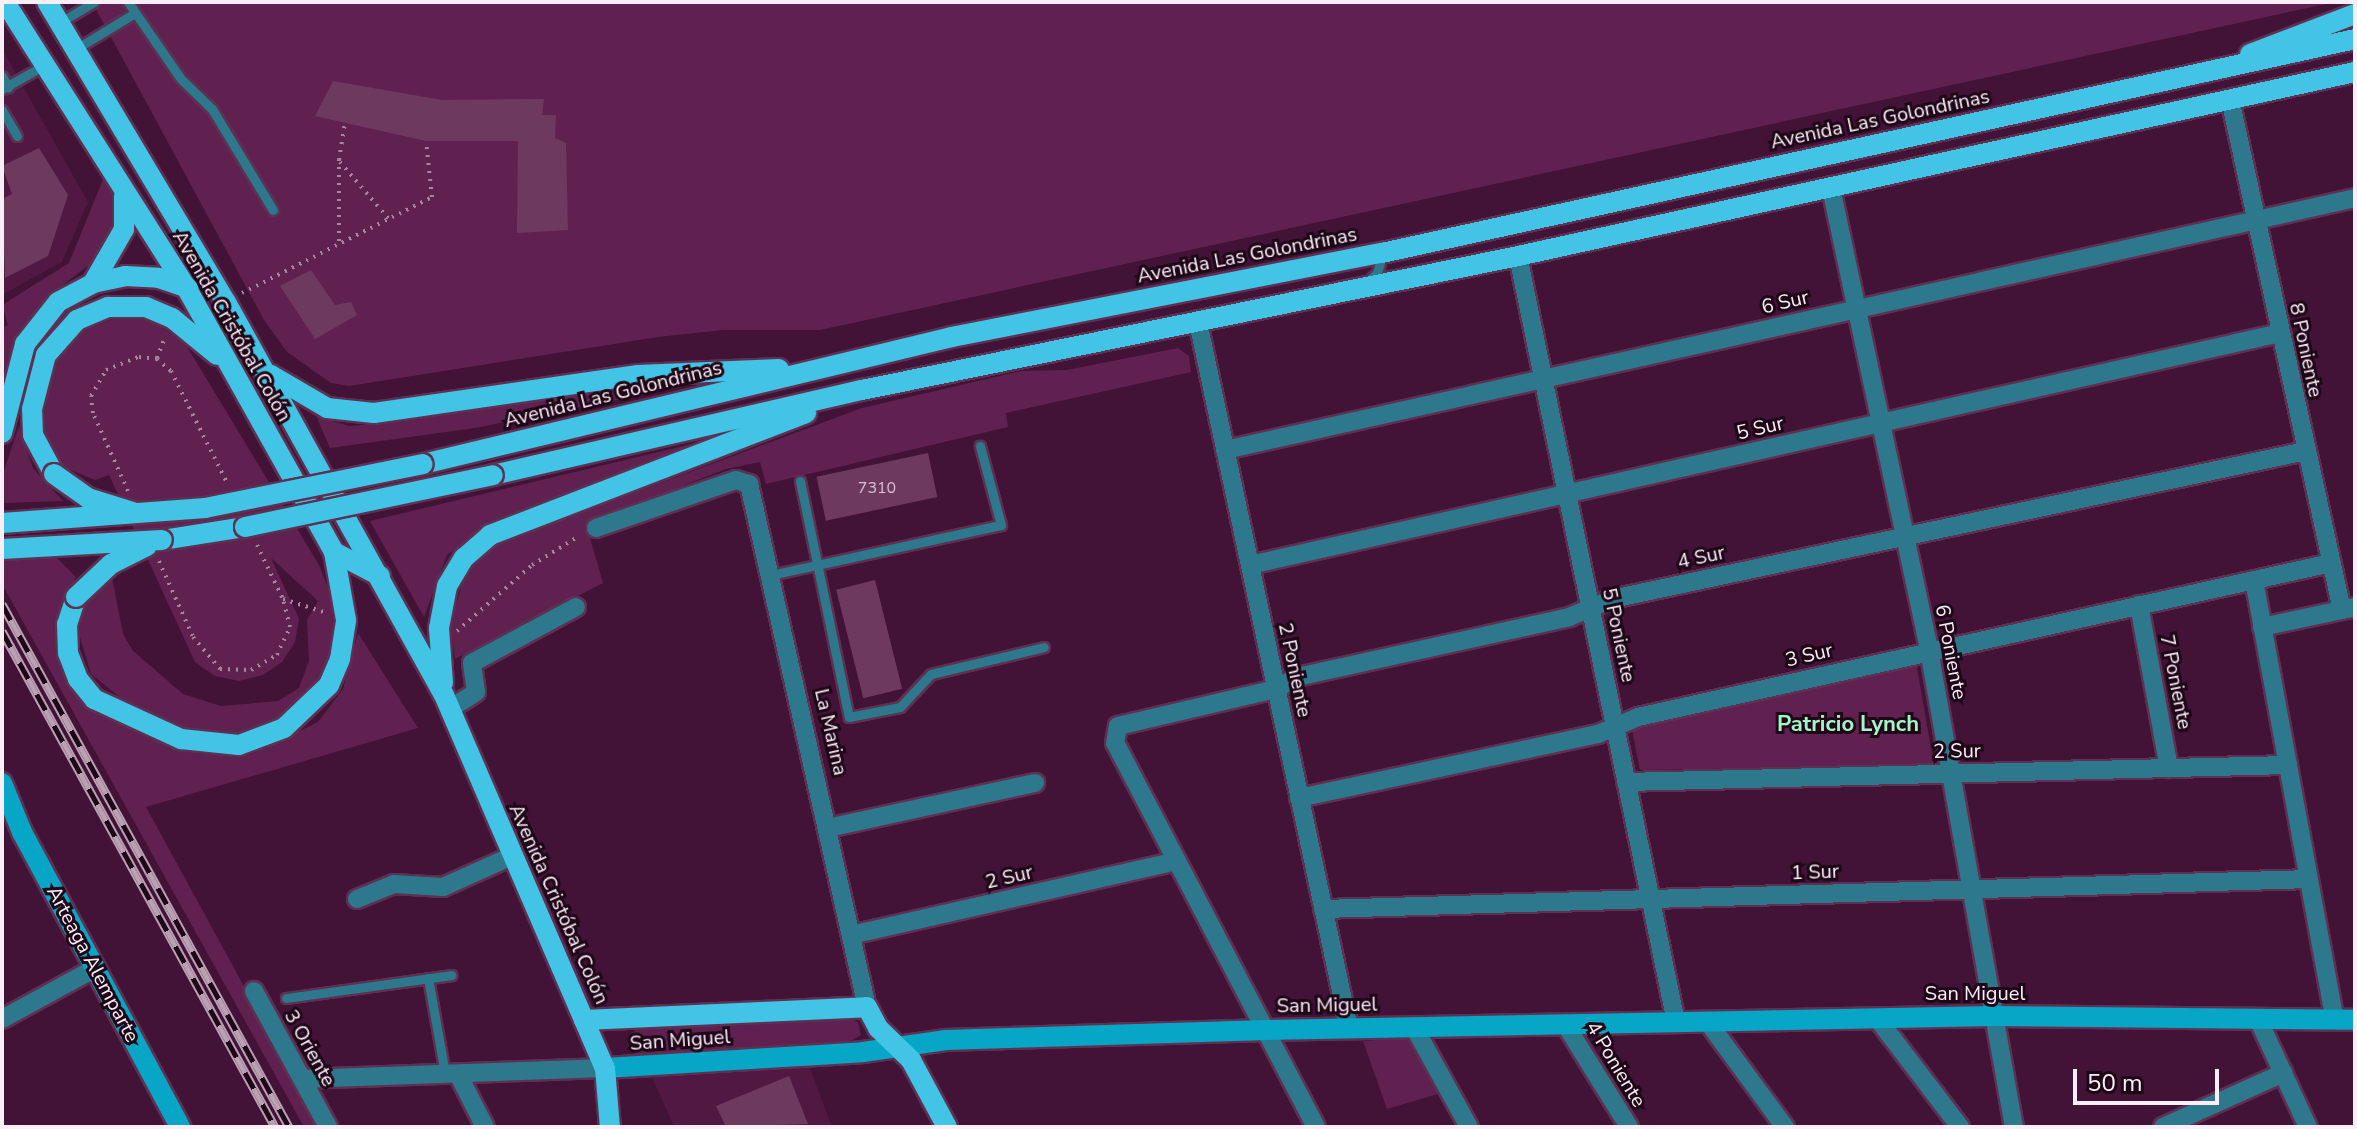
<!DOCTYPE html>
<html>
<head>
<meta charset="utf-8">
<style>
	body { margin:0 }
	#map { position:relative; width:2357px; height:1129px; overflow:hidden; background:#431237; font-family:"Nunito Sans",sans-serif }
	div>[style] { position:absolute }
	[style*='--x'] { left:calc(var(--x)*1px); top:calc(var(--y)*1px); width:calc(var(--w)*1px); rotate:calc(var(--a)*1deg) }
	.built>* { inset:0; background:#501842 }
	.green>* { inset:0; background:#612150 }
	.building>* { inset:0; background:#6e395f; transform-origin:0 0 }
	.path>* { height:4px; margin-top:-2px; transform-origin:0; background:repeating-linear-gradient(90deg,#a6889e 0 2px,transparent 0 8px) }
	.roads { filter:drop-shadow(2px 0 #5d3152) drop-shadow(-2px 0 #5d3152) drop-shadow(0 2px #5d3152) drop-shadow(0 -2px #5d3152) }
	.lane>* { height:9px; margin:-4.5px; padding:0 4.5px; transform-origin:4.5px; border-radius:4.5px; background:#2d788d }
	.street>* { height:18px; margin:-9px; padding:0 9px; transform-origin:9px; border-radius:9px; background:#2d788d }
	.secondary>* { height:20px; margin:-10px; padding:0 10px; transform-origin:10px; border-radius:10px; background:#07a5c6 }
	.primary>* { height:20px; margin:-10px; padding:0 10px; transform-origin:10px; border-radius:10px; background:#42c4e6 }
	.rail>* { height:9px; margin-top:-4.5px; transform-origin:0; background:repeating-linear-gradient(90deg,#1e0818 0 18px,#baa0b3 0 36px); box-sizing:border-box; border-block:2px solid #baa0b3 }
	.bridges { filter:drop-shadow(2px 0 #5d3152) drop-shadow(-2px 0 #5d3152) drop-shadow(0 2px #5d3152) drop-shadow(0 -2px #5d3152) }
	.primary-bridge>* { height:20px; margin:-10px; padding:0 10px; transform-origin:10px; border-radius:10px; background:#42c4e6 }
	span { translate:-50% -50%; white-space:nowrap; text-align:center; line-height:1.15; -webkit-text-stroke:6px #1e0818; paint-order:stroke }
	.number-label { font-size:16px; color:#d8c1d1 }
	.number-label span { -webkit-text-stroke-width:0 }
	.street-label { font-size:20px; color:#fceef7 }
	.neighbourhood-label { font-size:22px; color:#a5f5c8; font-weight:700 }
	.frame { position:absolute; inset:0; border:4px solid #fceef7; pointer-events:none }
	.scale { position:absolute; left:2073px; top:1069px; width:146px; height:36px; box-sizing:border-box; border:4px solid #fceef7; border-top:0; padding-left:10px; font-size:24px; line-height:28px; white-space:nowrap; color:#fceef7; -webkit-text-stroke:6px #1e0818; paint-order:stroke }
</style>
</head>
<body>
<div id="map">
	<div class="built">
		<i style="clip-path:polygon(2px 49px,88px 202px,62px 262px,2px 295px)"></i>
		<i style="clip-path:polygon(808px 1063px,832px 1127px,674px 1127px,652px 1077px,664px 1069px)"></i>
	</div>
	<div class="green">
		<i style="clip-path:polygon(92px 2px,2335px 2px,820px 330px,723px 330px,658px 337px,349px 386px,331px 383px,287px 352px,264px 320px)"></i>
		<i style="clip-path:polygon(106px 172px,114px 193px,114px 221px,102px 255px,47px 297px,8px 360px,2px 392px,2px 328px,8px 325px,2px 305px,69px 263px)"></i>
		<i style="clip-path:polygon(123px 315px,153px 321px,186px 345px,319px 565px,331px 595px,335px 644px,327px 669px,317px 689px,276px 723px,234px 737px,200px 734px,127px 703px,91px 674px,79px 634px,81px 609px,112px 577px,123px 634px,133px 651px,183px 694px,221px 706px,278px 701px,299px 688px,309px 661px,307px 620px,318px 601px,271px 558px,299px 619px,295px 642px,282px 662px,263px 675px,239px 681px,215px 676px,195px 662px,109px 475px,95px 480px,56px 464px,43px 428px,48px 384px,57px 362px,73px 335px)"></i>
		<i style="clip-path:polygon(1178px 348px,1189px 356px,1191px 372px,1006px 413px,1008px 427px,766px 484px,760px 462px,726px 469px,586px 524px,603px 583px,455px 659px,450px 624px,466px 572px,483px 553px,507px 540px,862px 408px,1021px 371px,1067px 370px)"></i>
		<i style="clip-path:polygon(683px 387px,475px 428px,330px 448px,316px 416px,349px 426px,398px 422px,601px 391px)"></i>
		<i style="clip-path:polygon(19px 426px,33px 468px,63px 501px,2px 503px,2px 477px)"></i>
		<i style="clip-path:polygon(696px 443px,487px 524px,447px 555px,424px 617px,370px 521px)"></i>
		<i style="clip-path:polygon(57px 558px,76px 577px,59px 618px,71px 684px,89px 708px,202px 754px,250px 755px,318px 722px,343px 689px,358px 633px,418px 728px,146px 807px,321px 1127px,304px 1127px,2px 584px,2px 559px)"></i>
		<i style="clip-path:polygon(1916px 662px,1934px 766px,1640px 770px,1632px 730px)"></i>
		<i style="clip-path:polygon(850px 1018px,858px 1022px,861px 1035px,845px 1044px,635px 1055px,628px 1046px,635px 1030px)"></i>
		<i style="clip-path:polygon(1408px 1038px,1419px 1048px,1441px 1093px,1387px 1109px,1363px 1041px)"></i>
	</div>
	<div class="building">
		<i style="clip-path:polygon(333px 81px,442px 100px,544px 99px,542px 115px,556px 115px,555px 138px,566px 143px,568px 230px,517px 233px,518px 141px,426px 141px,315px 116px)"></i>
		<i style="clip-path:polygon(39px 148px,68px 195px,48px 256px,5px 278px,2px 199px,12px 194px,2px 166px)"></i>
		<i style="clip-path:polygon(311px 270px,335px 305px,351px 302px,357px 315px,315px 339px,280px 286px)"></i>
		<i style="left:928px;top:453px;width:45px;height:114px;rotate:78deg"></i>
		<i style="left:875px;top:580px;width:112px;height:40px;rotate:76deg"></i>
		<i style="clip-path:polygon(789px 1076px,808px 1124px,726px 1127px,716px 1106px)"></i>
	</div>
	<div class="path">
		<i style="--x:340;--y:162;--w:74;--a:49.4"></i>
		<i style="--x:339;--y:241;--w:81;--a:-90"></i>
		<i style="--x:339;--y:160;--w:37;--a:-81"></i>
		<i style="--x:242;--y:293;--w:213;--a:-26.8"></i>
		<i style="--x:432;--y:197;--w:56;--a:-96.1"></i>
		<i style="--x:157;--y:358;--w:22;--a:-69"></i>
		<i style="--x:128;--y:491;--w:85;--a:-114.2"></i>
		<i style="--x:93;--y:413;--w:17;--a:-97"></i>
		<i style="--x:91;--y:396;--w:30;--a:-60"></i>
		<i style="--x:106;--y:370;--w:35;--a:-22"></i>
		<i style="--x:139;--y:357;--w:18;--a:6"></i>
		<i style="--x:157;--y:359;--w:18;--a:41"></i>
		<i style="--x:171;--y:371;--w:125;--a:63.4"></i>
		<i style="--x:257;--y:545;--w:60;--a:64.3"></i>
		<i style="--x:159;--y:561;--w:83;--a:65.9"></i>
		<i style="--x:193;--y:637;--w:42;--a:49.8"></i>
		<i style="--x:220;--y:669;--w:31;--a:2"></i>
		<i style="--x:251;--y:670;--w:30;--a:-30"></i>
		<i style="--x:277;--y:655;--w:31;--a:-65"></i>
		<i style="--x:290;--y:627;--w:29;--a:-104"></i>
		<i style="--x:283;--y:599;--w:46;--a:17.7"></i>
		<i style="--x:457;--y:631;--w:100;--a:-41.3"></i>
		<i style="--x:532;--y:565;--w:55;--a:-31.7"></i>
	</div>
	<div class="roads">
		<div class="lane">
			<i style="--x:128;--y:2;--w:93;--a:55.5"></i>
			<i style="--x:181;--y:79;--w:43;--a:44.1"></i>
			<i style="--x:212;--y:109;--w:118;--a:58.9"></i>
			<i style="--x:59;--y:23;--w:41;--a:-31"></i>
			<i style="--x:74;--y:50;--w:71;--a:-31.2"></i>
			<i style="--x:2;--y:76;--w:13;--a:61"></i>
			<i style="--x:2;--y:89;--w:45;--a:-29.4"></i>
			<i style="--x:2;--y:110;--w:30;--a:60"></i>
			<i style="--x:1367;--y:282;--w:13;--a:-42"></i>
			<i style="--x:1377;--y:273;--w:19;--a:-74"></i>
			<i style="--x:800;--y:481;--w:241;--a:78.3"></i>
			<i style="--x:849;--y:717;--w:52;--a:-11.1"></i>
			<i style="--x:900;--y:707;--w:45;--a:-46.8"></i>
			<i style="--x:931;--y:674;--w:116;--a:-13.4"></i>
			<i style="--x:771;--y:575;--w:235;--a:-12.3"></i>
			<i style="--x:1001;--y:525;--w:82;--a:-104.9"></i>
			<i style="--x:428;--y:978;--w:97;--a:79.9"></i>
			<i style="--x:286;--y:998;--w:167;--a:-7.9"></i>
		</div>
		<div class="street">
			<i style="--x:2230;--y:99;--w:523;--a:77.64"></i>
			<i style="--x:1831;--y:188;--w:472;--a:78"></i>
			<i style="--x:1929;--y:650;--w:485;--a:79.9"></i>
			<i style="--x:1518;--y:256;--w:782;--a:78.35"></i>
			<i style="--x:1198;--y:322;--w:722;--a:77.93"></i>
			<i style="--x:1225;--y:450;--w:1158;--a:-12.57"></i>
			<i style="--x:596;--y:528;--w:148;--a:-18.9"></i>
			<i style="--x:736;--y:480;--w:14;--a:17"></i>
			<i style="--x:749;--y:484;--w:536;--a:77.29"></i>
			<i style="--x:1250;--y:565;--w:1056;--a:-12.69"></i>
			<i style="--x:2254;--y:580;--w:447;--a:79.6"></i>
			<i style="--x:2139;--y:605;--w:166;--a:79.6"></i>
			<i style="--x:2262;--y:627;--w:95;--a:-12.1"></i>
			<i style="--x:450;--y:709;--w:31;--a:-33"></i>
			<i style="--x:476;--y:692;--w:29;--a:-98"></i>
			<i style="--x:472;--y:663;--w:118;--a:-28.3"></i>
			<i style="--x:1626;--y:782;--w:662;--a:-1.47"></i>
			<i style="--x:1299;--y:798;--w:306;--a:-12.1"></i>
			<i style="--x:1598;--y:734;--w:43;--a:-23"></i>
			<i style="--x:1638;--y:717;--w:710;--a:-12.53"></i>
			<i style="--x:828;--y:828;--w:212;--a:-12.3"></i>
			<i style="--x:357;--y:899;--w:40;--a:-22"></i>
			<i style="--x:394;--y:884;--w:49;--a:3.5"></i>
			<i style="--x:443;--y:887;--w:76;--a:-24.2"></i>
			<i style="--x:1323;--y:909;--w:986;--a:-1.74"></i>
			<i style="--x:851;--y:935;--w:333;--a:-12.8"></i>
			<i style="--x:254;--y:991;--w:155;--a:61.4"></i>
			<i style="--x:1877;--y:1018;--w:137;--a:52.7"></i>
			<i style="--x:2;--y:1019;--w:106;--a:-28.7"></i>
			<i style="--x:2258;--y:1019;--w:119;--a:65.2"></i>
			<i style="--x:1707;--y:1021;--w:132;--a:53.7"></i>
			<i style="--x:1565;--y:1024;--w:121;--a:58.1"></i>
			<i style="--x:1414;--y:1027;--w:114;--a:61.2"></i>
			<i style="--x:458;--y:1074;--w:59;--a:63"></i>
			<i style="--x:302;--y:1079;--w:303;--a:-2.1"></i>
			<i style="--x:1316;--y:1127;--w:433;--a:-117.6"></i>
			<i style="--x:1115;--y:743;--w:17;--a:-80"></i>
			<i style="--x:1118;--y:726;--w:162;--a:-13.2"></i>
			<i style="--x:1276;--y:689;--w:24;--a:-30"></i>
			<i style="--x:1297;--y:677;--w:279;--a:-12.4"></i>
			<i style="--x:1569;--y:617;--w:47;--a:-22.7"></i>
			<i style="--x:1612;--y:599;--w:710;--a:-12.04"></i>
			<i style="--x:2163;--y:1127;--w:132;--a:-24.2"></i>
		</div>
		<div class="secondary">
			<i style="--x:2;--y:783;--w:53;--a:67.8"></i>
			<i style="--x:22;--y:832;--w:335;--a:61.8"></i>
			<i style="--x:605;--y:1068;--w:258;--a:-3.5"></i>
			<i style="--x:863;--y:1052;--w:84;--a:-8.2"></i>
			<i style="--x:946;--y:1040;--w:319;--a:-1.8"></i>
			<i style="--x:1265;--y:1030;--w:729;--a:-1.1"></i>
			<i style="--x:1994;--y:1016;--w:361;--a:0.6"></i>
		</div>
		<div class="primary">
			<i style="--x:5;--y:2;--w:338;--a:57.6"></i>
			<i style="--x:186;--y:287;--w:304;--a:60.8"></i>
			<i style="--x:334;--y:552;--w:52;--a:27.6"></i>
			<i style="--x:47;--y:2;--w:349;--a:59.2"></i>
			<i style="--x:226;--y:302;--w:449;--a:61"></i>
			<i style="--x:444;--y:695;--w:406;--a:66.7"></i>
			<i style="--x:605;--y:1068;--w:59;--a:85.2"></i>
			<i style="--x:2250;--y:54;--w:112;--a:-20.9"></i>
			<i style="--x:93;--y:283;--w:62;--a:-60.1"></i>
			<i style="--x:124;--y:229;--w:33;--a:-90"></i>
			<i style="--x:271;--y:375;--w:65;--a:30.5"></i>
			<i style="--x:327;--y:408;--w:47;--a:6.1"></i>
			<i style="--x:374;--y:413;--w:267;--a:-8.2"></i>
			<i style="--x:638;--y:375;--w:141;--a:-2.4"></i>
			<i style="--x:2;--y:433;--w:92;--a:-75.5"></i>
			<i style="--x:25;--y:344;--w:53;--a:-51.8"></i>
			<i style="--x:58;--y:302;--w:40;--a:-28"></i>
			<i style="--x:93;--y:283;--w:33;--a:-12"></i>
			<i style="--x:125;--y:276;--w:34;--a:3"></i>
			<i style="--x:159;--y:278;--w:31;--a:19"></i>
			<i style="--x:423;--y:464;--w:544;--a:-13.5"></i>
			<i style="--x:952;--y:337;--w:438;--a:-11.1"></i>
			<i style="--x:1382;--y:253;--w:996;--a:-12.4"></i>
			<i style="--x:54;--y:474;--w:44;--a:-118.3"></i>
			<i style="--x:33;--y:435;--w:26;--a:-92"></i>
			<i style="--x:32;--y:409;--w:56;--a:-75.5"></i>
			<i style="--x:46;--y:355;--w:47;--a:-48.5"></i>
			<i style="--x:77;--y:320;--w:34;--a:-23"></i>
			<i style="--x:108;--y:307;--w:38;--a:0"></i>
			<i style="--x:146;--y:307;--w:28;--a:23"></i>
			<i style="--x:172;--y:318;--w:58;--a:39.4"></i>
			<i style="--x:493;--y:475;--w:379;--a:-13"></i>
			<i style="--x:862;--y:390;--w:670;--a:-11.54"></i>
			<i style="--x:1518;--y:256;--w:857;--a:-12.4"></i>
			<i style="--x:162;--y:540;--w:84;--a:-8.9"></i>
			<i style="--x:76;--y:597;--w:28;--a:108"></i>
			<i style="--x:67;--y:624;--w:29;--a:88"></i>
			<i style="--x:68;--y:653;--w:28;--a:69"></i>
			<i style="--x:78;--y:679;--w:26;--a:51"></i>
			<i style="--x:94;--y:699;--w:96;--a:24.7"></i>
			<i style="--x:181;--y:739;--w:58;--a:5.9"></i>
			<i style="--x:239;--y:745;--w:48;--a:-20.7"></i>
			<i style="--x:284;--y:728;--w:62;--a:-43.7"></i>
			<i style="--x:329;--y:685;--w:28;--a:-67"></i>
			<i style="--x:340;--y:659;--w:39;--a:-81"></i>
			<i style="--x:346;--y:620;--w:69;--a:-100"></i>
			<i style="--x:443;--y:683;--w:55;--a:-94.2"></i>
			<i style="--x:439;--y:628;--w:43;--a:-79.2"></i>
			<i style="--x:447;--y:586;--w:33;--a:-59"></i>
			<i style="--x:464;--y:558;--w:35;--a:-41"></i>
			<i style="--x:490;--y:535;--w:339;--a:-21.1"></i>
			<i style="--x:584;--y:1020;--w:283;--a:-2.6"></i>
			<i style="--x:867;--y:1007;--w:24;--a:62"></i>
			<i style="--x:878;--y:1028;--w:46;--a:44.1"></i>
			<i style="--x:911;--y:1060;--w:76;--a:61.8"></i>
		</div>
	</div>
	<div class="rail">
		<i style="--x:2;--y:604;--w:597;--a:61.24"></i>
		<i style="--x:2;--y:631;--w:566;--a:61.17"></i>
	</div>
	<div class="bridges">
		<div class="primary-bridge">
			<i style="--x:54;--y:474;--w:42;--a:35.2"></i>
			<i style="--x:88;--y:498;--w:47;--a:17.3"></i>
			<i style="--x:2;--y:523;--w:204;--a:-4.2"></i>
			<i style="--x:205;--y:508;--w:222;--a:-11.4"></i>
			<i style="--x:245;--y:527;--w:253;--a:-11.8"></i>
			<i style="--x:2;--y:549;--w:160;--a:-3.2"></i>
			<i style="--x:76;--y:597;--w:48;--a:-43.3"></i>
			<i style="--x:111;--y:564;--w:40;--a:-26.6"></i>
		</div>
	</div>
	<div class="number-label">
		<span style="left:877px;top:488px">7310</span>
	</div>
	<div class="street-label">
		<span style="left:1880px;top:119px;rotate:-12deg">Avenida Las Golondrinas</span>
		<span style="left:1247px;top:255px;rotate:-11deg">Avenida Las Golondrinas</span>
		<span style="left:1785px;top:302px;rotate:-13deg">6 Sur</span>
		<span style="left:232px;top:326px;rotate:60deg">Avenida Cristóbal Colón</span>
		<span style="left:2306px;top:350px;rotate:78deg">8 Poniente</span>
		<span style="left:613px;top:394px;rotate:-14deg">Avenida Las Golondrinas</span>
		<span style="left:1760px;top:428px;rotate:-13deg">5 Sur</span>
		<span style="left:1701px;top:557px;rotate:-12deg">4 Sur</span>
		<span style="left:1619px;top:635px;rotate:78deg">5 Poniente</span>
		<span style="left:1951px;top:652px;rotate:79deg">6 Poniente</span>
		<span style="left:1809px;top:655px;rotate:-13deg">3 Sur</span>
		<span style="left:1295px;top:670px;rotate:78deg">2 Poniente</span>
		<span style="left:2176px;top:682px;rotate:79deg">7 Poniente</span>
		<span style="left:831px;top:732px;rotate:77deg">La Marina</span>
		<span style="left:1957px;top:751px;rotate:-1deg">2 Sur</span>
		<span style="left:1815px;top:872px;rotate:-2deg">1 Sur</span>
		<span style="left:1009px;top:877px;rotate:-13deg">2 Sur</span>
		<span style="left:559px;top:904px;rotate:66deg">Avenida Cristóbal Colón</span>
		<span style="left:93px;top:964px;rotate:62deg">Arteaga Alemparte</span>
		<span style="left:1975px;top:993px">San Miguel</span>
		<span style="left:1327px;top:1005px;rotate:-1deg">San Miguel</span>
		<span style="left:680px;top:1040px;rotate:-4deg">San Miguel</span>
		<span style="left:310px;top:1048px;rotate:61deg">3 Oriente</span>
		<span style="left:1616px;top:1064px;rotate:59deg">4 Poniente</span>
	</div>
	<div class="neighbourhood-label">
		<span style="left:1848px;top:725px">Patricio Lynch</span>
	</div>
	<div class="frame"></div>
	<div class="scale">50 m</div>
</div>
</body>
</html>
